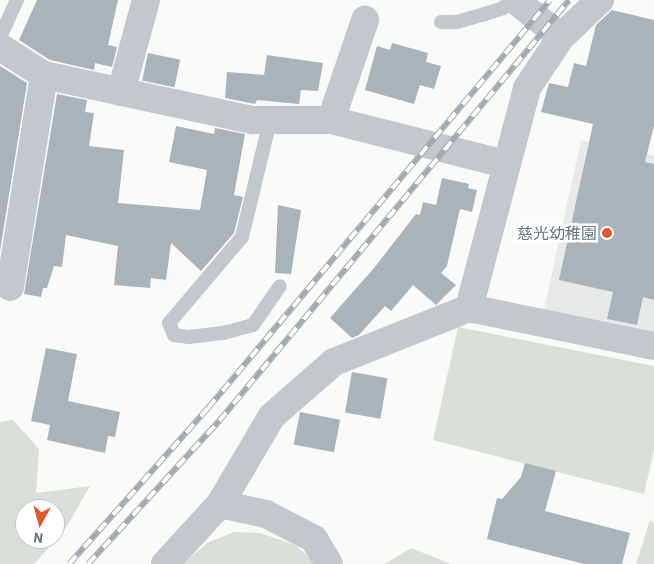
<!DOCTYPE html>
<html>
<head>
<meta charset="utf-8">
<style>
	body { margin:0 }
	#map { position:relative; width:654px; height:564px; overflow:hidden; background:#fafaf8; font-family:Barlow,"Noto Sans JP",sans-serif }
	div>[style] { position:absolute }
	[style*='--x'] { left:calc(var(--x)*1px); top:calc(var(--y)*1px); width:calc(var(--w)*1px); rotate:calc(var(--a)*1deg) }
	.built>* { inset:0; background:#e8e9e9 }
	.green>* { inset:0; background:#dadfd7 }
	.building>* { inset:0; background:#aab3b9; transform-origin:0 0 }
	.lane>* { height:14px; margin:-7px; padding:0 7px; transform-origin:7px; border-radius:7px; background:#c3c8cc }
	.street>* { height:28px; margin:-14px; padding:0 14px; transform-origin:14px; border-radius:14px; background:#c3c8cc }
	.rail>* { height:5.5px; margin-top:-2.75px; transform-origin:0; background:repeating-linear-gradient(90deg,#fff 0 11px,#a2aab0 0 22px); box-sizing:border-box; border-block:1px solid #a2aab0 }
	.dots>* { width:14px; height:14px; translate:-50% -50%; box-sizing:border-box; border:2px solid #fff; border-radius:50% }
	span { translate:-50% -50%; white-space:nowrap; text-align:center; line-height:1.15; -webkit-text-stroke:5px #fff; paint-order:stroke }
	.poi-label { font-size:16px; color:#657683 }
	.right { translate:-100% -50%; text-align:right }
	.north { position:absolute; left:15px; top:499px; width:50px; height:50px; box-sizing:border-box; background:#fff; border:1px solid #c1c8cd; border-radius:50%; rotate:187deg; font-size:14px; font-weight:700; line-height:20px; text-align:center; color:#657683 }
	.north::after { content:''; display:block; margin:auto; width:18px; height:22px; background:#e4572e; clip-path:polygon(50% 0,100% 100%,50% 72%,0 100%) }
</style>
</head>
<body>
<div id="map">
	<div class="built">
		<i style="clip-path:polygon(581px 140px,654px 156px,654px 335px,544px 310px)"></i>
	</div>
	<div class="green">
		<i style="clip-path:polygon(458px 327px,654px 366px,654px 450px,644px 494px,433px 440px)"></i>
		<i style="clip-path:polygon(evenodd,13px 420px,39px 449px,36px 493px,90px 486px,64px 531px,34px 564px,0 564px,0 422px,13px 420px,25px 509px,55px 509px,55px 539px,25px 539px,25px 509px)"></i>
		<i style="clip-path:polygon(650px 520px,654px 524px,654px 564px,636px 564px)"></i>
		<i style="clip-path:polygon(234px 532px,260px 533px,295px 545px,317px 564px,183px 564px,207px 543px)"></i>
		<i style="clip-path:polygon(411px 548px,451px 564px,385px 564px)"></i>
	</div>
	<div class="building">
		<i style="clip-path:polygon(37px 0,118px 0,108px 45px,117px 47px,112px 67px,95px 63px,94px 70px,50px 60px,19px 40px)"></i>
		<i style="clip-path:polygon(612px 10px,654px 20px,654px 126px,645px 162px,654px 164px,654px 300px,643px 297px,637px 325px,607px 319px,613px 292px,559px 280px,593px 124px,541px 112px,549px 83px,568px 87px,574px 63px,586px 66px,596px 25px)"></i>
		<i style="clip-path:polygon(392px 43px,428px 53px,426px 62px,441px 66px,434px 89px,420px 85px,414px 104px,365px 90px,377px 46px,390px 50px)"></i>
		<i style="left:148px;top:53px;width:33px;height:28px;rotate:12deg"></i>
		<i style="clip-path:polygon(267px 55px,323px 63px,318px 91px,301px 90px,299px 104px,257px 100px,255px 104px,225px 98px,227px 72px,264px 75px)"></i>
		<i style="clip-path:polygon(0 66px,27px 83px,0 251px)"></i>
		<i style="clip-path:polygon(57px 94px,87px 100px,85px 112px,94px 113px,89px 146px,124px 150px,118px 203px,200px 210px,207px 170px,169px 162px,176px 126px,214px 134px,215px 128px,245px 134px,234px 195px,243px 197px,234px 233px,201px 271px,171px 243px,166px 280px,151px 278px,150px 288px,114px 285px,118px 246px,66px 235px,62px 267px,54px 266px,47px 288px,43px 288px,41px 297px,24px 294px)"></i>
		<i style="clip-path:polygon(442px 178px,469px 184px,468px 188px,477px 190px,472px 212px,460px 209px,447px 266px,441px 273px,456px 285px,436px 305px,413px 285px,391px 311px,385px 306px,359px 335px,352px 338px,330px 318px,374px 268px,416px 214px,420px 215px,423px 202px,436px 205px)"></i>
		<i style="clip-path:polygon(278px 205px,301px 210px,291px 274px,275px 273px)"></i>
		<i style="clip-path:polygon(46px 348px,77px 354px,68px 401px,120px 412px,115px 437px,108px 436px,105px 453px,47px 440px,50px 425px,31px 421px)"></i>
		<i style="left:352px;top:372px;width:36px;height:41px;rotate:10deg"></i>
		<i style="left:300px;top:412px;width:41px;height:33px;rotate:11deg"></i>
		<i style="clip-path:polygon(525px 463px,556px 471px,545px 511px,630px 533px,622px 564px,584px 564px,487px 539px,497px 498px,502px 499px,521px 477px)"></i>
	</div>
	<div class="lane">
		<i style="--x:441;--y:22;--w:16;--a:0"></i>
		<i style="--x:457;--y:22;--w:29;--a:-16"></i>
		<i style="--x:485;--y:14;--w:19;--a:-18"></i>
		<i style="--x:503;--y:8;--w:11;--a:-45"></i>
		<i style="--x:0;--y:37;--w:41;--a:-65.3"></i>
		<i style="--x:270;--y:121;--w:119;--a:103.6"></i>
		<i style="--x:242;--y:237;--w:113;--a:130.3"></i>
		<i style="--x:169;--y:323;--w:13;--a:67"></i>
		<i style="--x:174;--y:335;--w:15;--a:8"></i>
		<i style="--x:189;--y:337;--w:34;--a:-7"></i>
		<i style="--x:223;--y:333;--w:31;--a:-15"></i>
		<i style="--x:253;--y:325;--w:47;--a:-55.3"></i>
	</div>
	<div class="street">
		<i style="--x:515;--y:0;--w:59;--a:38.8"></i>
		<i style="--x:0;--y:47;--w:52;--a:32.5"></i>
		<i style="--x:44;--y:75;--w:214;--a:12.2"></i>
		<i style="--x:253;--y:120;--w:78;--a:0"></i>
		<i style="--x:331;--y:120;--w:179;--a:14.2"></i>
		<i style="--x:121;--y:92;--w:95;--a:-74.8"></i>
		<i style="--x:331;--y:120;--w:106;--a:-71.2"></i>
		<i style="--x:10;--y:287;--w:215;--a:-80.9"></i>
		<i style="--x:469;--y:308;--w:228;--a:-75.2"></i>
		<i style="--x:527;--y:88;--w:61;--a:-56.3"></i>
		<i style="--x:561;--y:37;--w:54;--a:-43.5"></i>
		<i style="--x:220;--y:504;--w:47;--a:12.3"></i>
		<i style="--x:266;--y:514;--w:54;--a:27.5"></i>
		<i style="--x:314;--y:539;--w:29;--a:59"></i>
		<i style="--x:165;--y:564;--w:81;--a:-47.5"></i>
		<i style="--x:220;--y:504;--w:102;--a:-59.4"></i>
		<i style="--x:272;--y:416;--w:82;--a:-41.1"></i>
		<i style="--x:334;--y:362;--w:145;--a:-21.8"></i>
		<i style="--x:469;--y:308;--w:189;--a:11.6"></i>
	</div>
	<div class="rail">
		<i style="--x:69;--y:564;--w:209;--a:-48.3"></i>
		<i style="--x:208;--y:408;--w:532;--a:-50.03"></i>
		<i style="--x:88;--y:564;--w:194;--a:-47.5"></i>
		<i style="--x:219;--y:421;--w:547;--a:-50.26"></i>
	</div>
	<div class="dots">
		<i style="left:607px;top:233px;background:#e4572e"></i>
	</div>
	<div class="poi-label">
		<span class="right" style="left:597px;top:233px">慈光幼稚園</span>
	</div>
	<div class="north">N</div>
</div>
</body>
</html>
